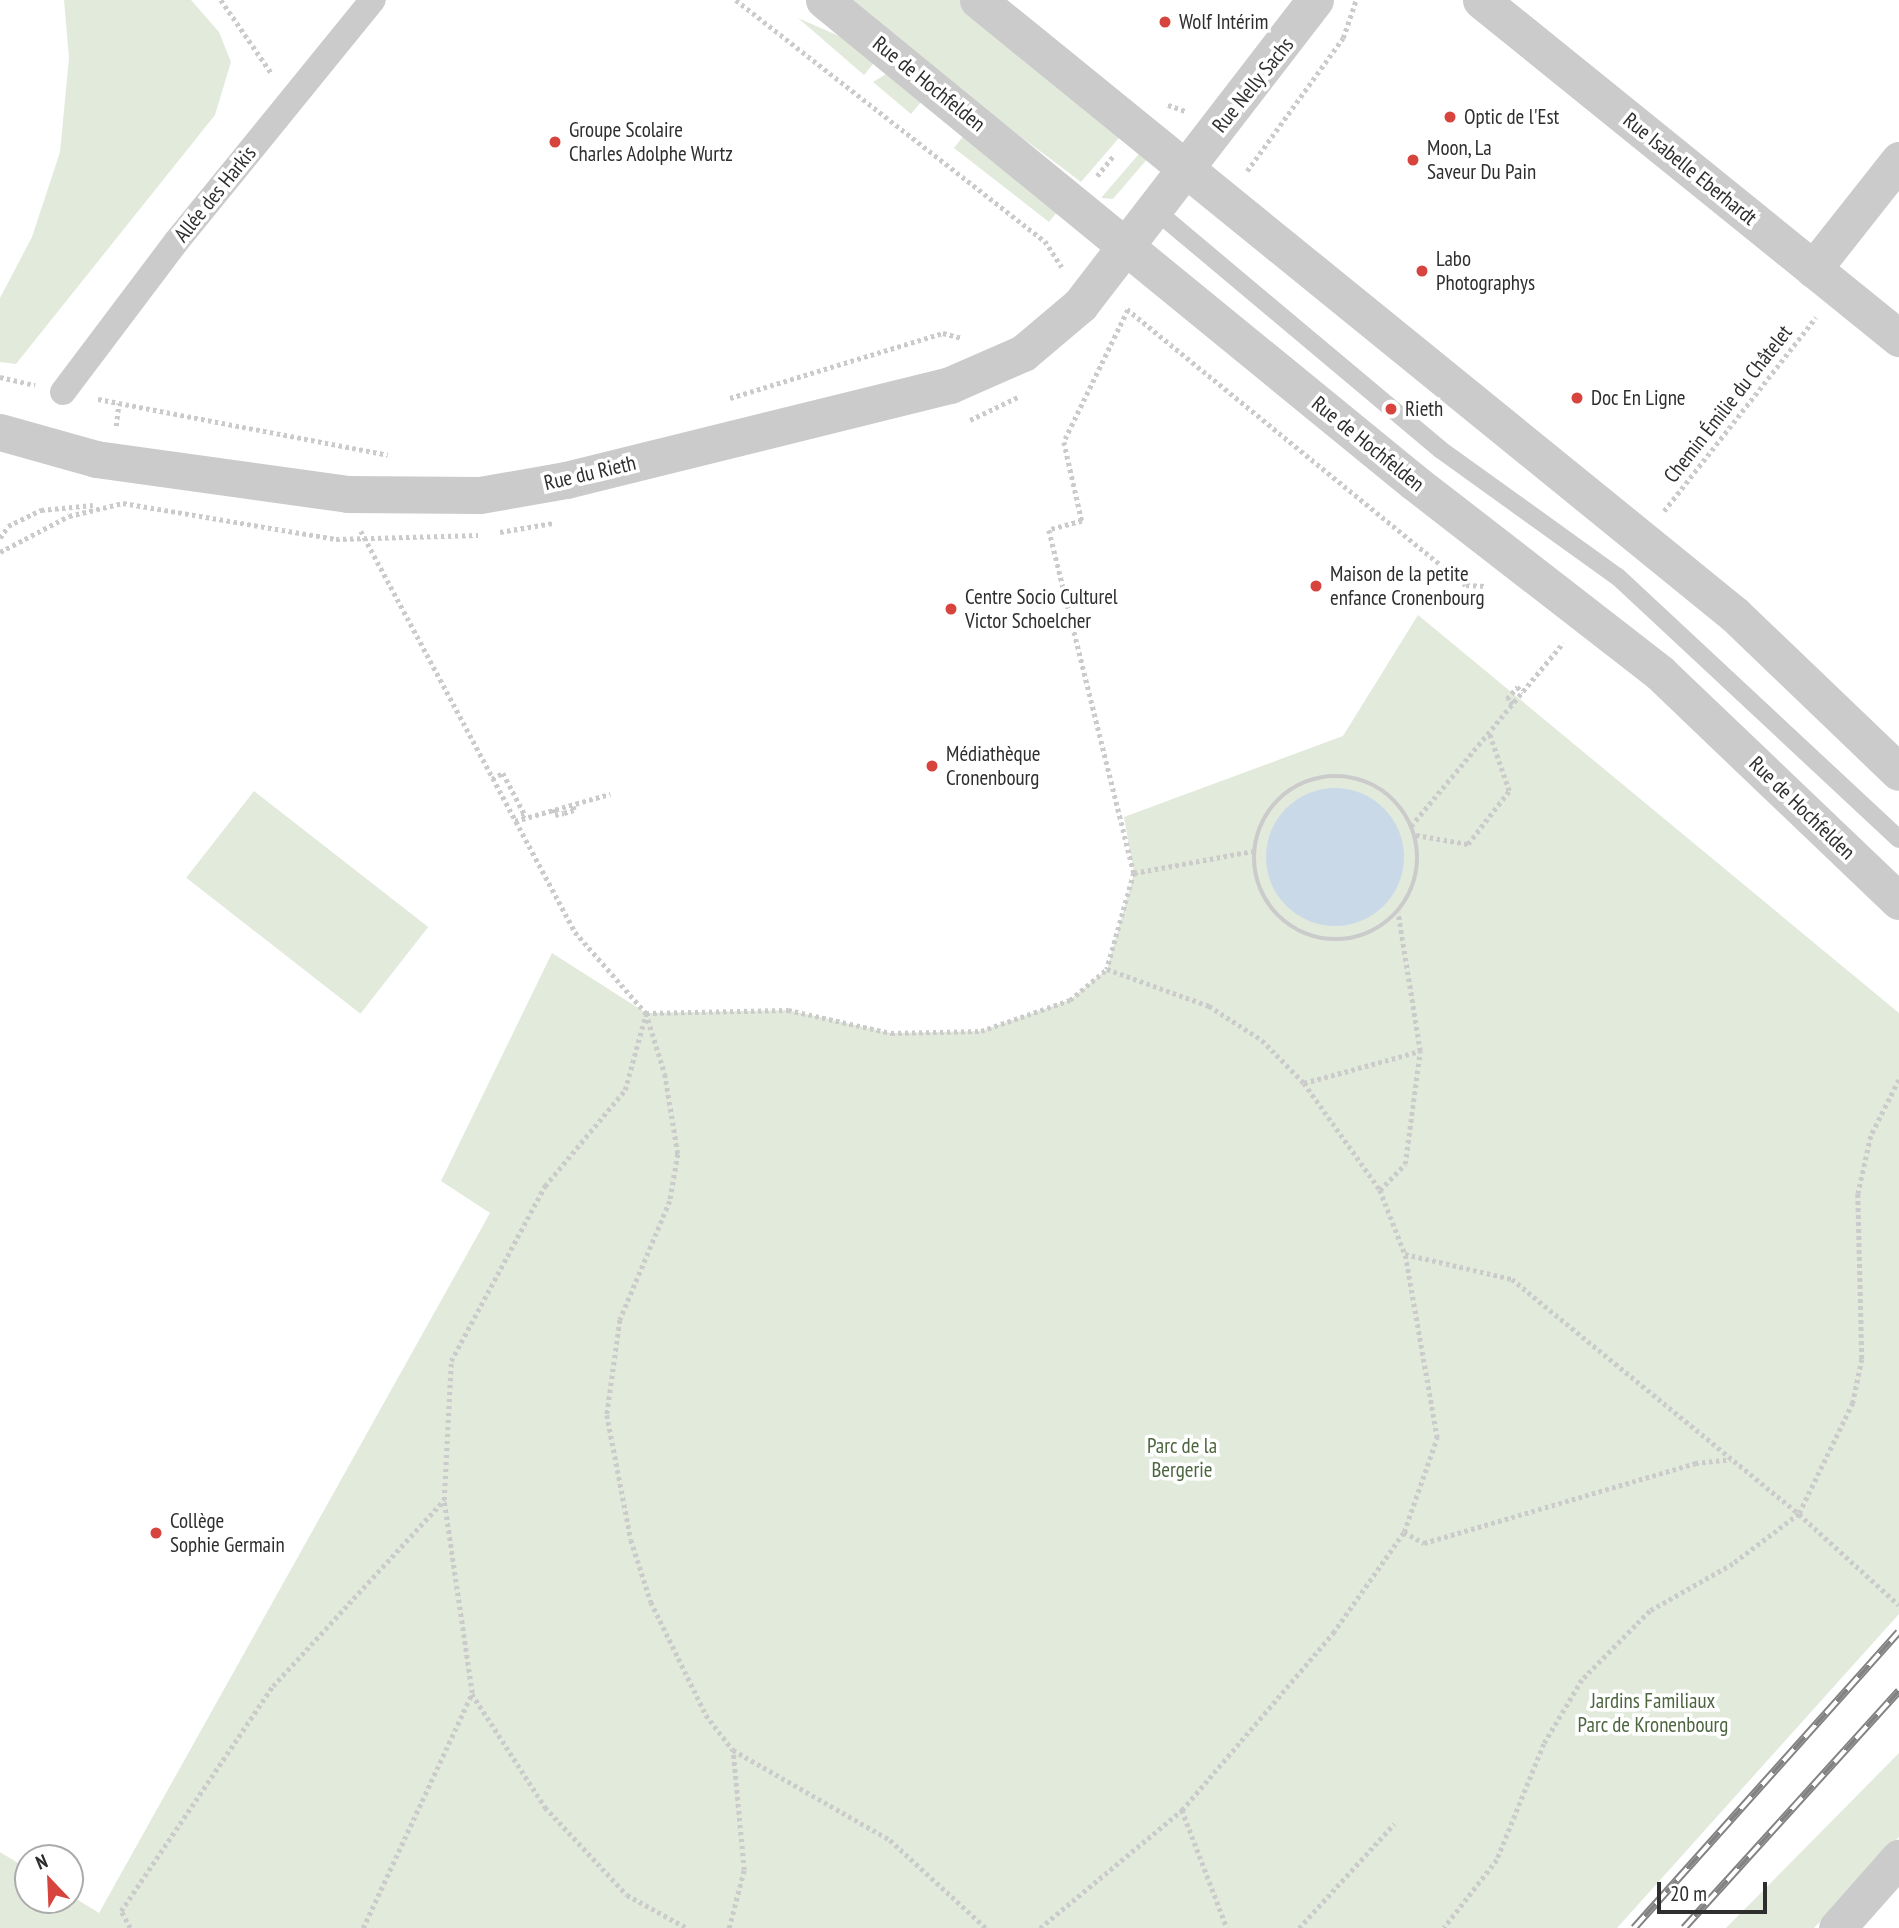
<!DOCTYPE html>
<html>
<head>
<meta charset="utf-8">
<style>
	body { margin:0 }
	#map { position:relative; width:1899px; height:1928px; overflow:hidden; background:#fff; font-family:"PT Sans Narrow",sans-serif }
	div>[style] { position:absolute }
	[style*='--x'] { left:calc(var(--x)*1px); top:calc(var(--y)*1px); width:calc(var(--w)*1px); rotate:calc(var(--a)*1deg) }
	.green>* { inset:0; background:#e2eadc; transform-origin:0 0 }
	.water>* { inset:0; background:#cad9e8 }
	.round { border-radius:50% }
	.path>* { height:4.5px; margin-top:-2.25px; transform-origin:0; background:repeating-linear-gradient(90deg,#cbcbcb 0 3.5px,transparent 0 7px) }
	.path>.ring { margin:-2.25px; padding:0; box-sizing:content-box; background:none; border:4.5px solid #cbcbcb; border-radius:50% }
	.service>* { height:18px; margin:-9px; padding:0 9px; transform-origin:9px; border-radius:9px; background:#cbcbcb }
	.pedestrian>* { height:26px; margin:-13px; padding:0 13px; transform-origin:13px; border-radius:13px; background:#cbcbcb }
	.minor>* { height:37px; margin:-18.5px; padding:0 18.5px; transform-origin:18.5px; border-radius:18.5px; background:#cbcbcb }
	.rail>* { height:8px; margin-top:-4px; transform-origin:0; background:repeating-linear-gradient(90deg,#fff 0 16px,#838383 0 32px); box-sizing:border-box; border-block:2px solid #838383 }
	.dots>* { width:19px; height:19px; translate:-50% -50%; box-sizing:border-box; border:4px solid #fff; border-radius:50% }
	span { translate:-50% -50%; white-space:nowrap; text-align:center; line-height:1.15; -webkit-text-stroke:7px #fff; paint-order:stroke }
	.poi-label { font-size:21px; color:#2e2e2e }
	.left { translate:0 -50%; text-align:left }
	.street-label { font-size:21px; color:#2e2e2e }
	.park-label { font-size:21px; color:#4c653f }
	.north { position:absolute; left:14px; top:1844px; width:70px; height:70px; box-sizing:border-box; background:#fff; border:2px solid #ababab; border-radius:50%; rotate:337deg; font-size:19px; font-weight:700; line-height:28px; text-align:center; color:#2e2e2e }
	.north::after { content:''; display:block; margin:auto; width:24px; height:32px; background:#d7433d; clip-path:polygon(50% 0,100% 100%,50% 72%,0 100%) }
	.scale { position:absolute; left:1657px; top:1882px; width:110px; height:32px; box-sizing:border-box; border:4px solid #2e2e2e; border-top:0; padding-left:9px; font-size:21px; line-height:24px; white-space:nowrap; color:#2e2e2e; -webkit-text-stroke:5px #fff; paint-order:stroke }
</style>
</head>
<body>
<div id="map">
	<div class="green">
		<i style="clip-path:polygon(64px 0,191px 0,219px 32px,231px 62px,215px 115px,16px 364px,0 362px,0 298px,32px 237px,60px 152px,69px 58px)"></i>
		<i style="clip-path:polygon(840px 0,960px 0,1124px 132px,1081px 182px)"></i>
		<i style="clip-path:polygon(798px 18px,864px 47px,878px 58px,864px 75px)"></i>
		<i style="clip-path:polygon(886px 74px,921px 102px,911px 114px,873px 82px)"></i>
		<i style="clip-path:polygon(968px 130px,1059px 210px,1049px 222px,954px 148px)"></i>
		<i style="clip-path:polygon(1144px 148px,1148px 158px,1113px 199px,1101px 198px)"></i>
		<i style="clip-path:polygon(1418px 615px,1899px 1013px,1899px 1614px,1617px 1928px,0 1928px,0 1852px,28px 1869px,28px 1900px,70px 1900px,70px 1895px,99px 1913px,490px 1213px,441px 1181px,552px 953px,646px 1013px,788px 1010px,891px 1033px,981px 1031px,1070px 1000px,1107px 969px,1134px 873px,1124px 817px,1343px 736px)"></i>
		<i style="left:254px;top:791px;width:221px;height:110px;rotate:38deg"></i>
		<i style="clip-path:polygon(1899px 1753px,1899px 1837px,1814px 1928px,1726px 1928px)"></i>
	</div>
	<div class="water">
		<i class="round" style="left:1266px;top:788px;width:138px;height:138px"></i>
	</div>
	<div class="path">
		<i style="--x:221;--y:0;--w:90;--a:55.4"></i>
		<i style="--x:736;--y:0;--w:392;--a:38"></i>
		<i style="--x:1045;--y:241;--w:31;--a:57"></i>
		<i style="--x:1168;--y:105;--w:18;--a:19"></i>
		<i style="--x:1247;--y:171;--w:164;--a:-54.2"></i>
		<i style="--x:1343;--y:38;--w:40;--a:-71.1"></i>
		<i style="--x:1097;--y:176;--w:26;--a:-51"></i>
		<i style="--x:1127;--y:309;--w:437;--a:39.2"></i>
		<i style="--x:1466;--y:585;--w:20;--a:3"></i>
		<i style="--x:1128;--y:310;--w:147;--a:115.9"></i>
		<i style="--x:1064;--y:442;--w:81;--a:77.2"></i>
		<i style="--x:1082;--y:521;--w:34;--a:165"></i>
		<i style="--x:1049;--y:530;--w:353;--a:76.1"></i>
		<i style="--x:1134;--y:873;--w:100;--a:105.7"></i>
		<i style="--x:1107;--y:969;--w:109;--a:19.9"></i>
		<i style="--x:1209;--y:1006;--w:63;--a:32.7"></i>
		<i style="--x:1262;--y:1040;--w:60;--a:45.7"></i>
		<i style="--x:1304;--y:1083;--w:131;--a:54.6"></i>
		<i style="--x:1380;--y:1190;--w:69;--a:68.7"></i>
		<i style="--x:1405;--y:1254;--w:110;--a:13.2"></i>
		<i style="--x:1512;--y:1279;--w:371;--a:39.3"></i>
		<i style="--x:1799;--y:1514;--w:83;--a:142.9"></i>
		<i style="--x:1733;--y:1564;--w:95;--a:150.5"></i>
		<i style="--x:1650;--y:1611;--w:97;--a:134.6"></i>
		<i style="--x:1582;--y:1680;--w:74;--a:120.7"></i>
		<i style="--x:1544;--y:1744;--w:125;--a:112.1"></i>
		<i style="--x:1497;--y:1860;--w:86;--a:127.9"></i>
		<i style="--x:0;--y:377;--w:36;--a:13"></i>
		<i style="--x:730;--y:398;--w:223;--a:-17"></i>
		<i style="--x:943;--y:333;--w:20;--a:15"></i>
		<i style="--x:98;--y:399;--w:295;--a:10.9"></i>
		<i style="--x:970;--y:420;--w:53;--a:-25.6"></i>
		<i style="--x:116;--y:426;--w:23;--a:-83"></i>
		<i style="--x:1664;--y:511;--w:246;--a:-51.9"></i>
		<i style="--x:361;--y:531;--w:455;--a:61.9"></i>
		<i style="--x:575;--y:932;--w:108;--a:48.8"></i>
		<i style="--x:646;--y:1013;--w:142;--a:-1.2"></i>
		<i style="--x:788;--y:1010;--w:106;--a:12.6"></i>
		<i style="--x:891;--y:1033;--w:90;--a:-1.3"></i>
		<i style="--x:981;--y:1031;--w:94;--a:-19.2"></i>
		<i style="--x:1070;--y:1000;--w:48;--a:-40"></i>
		<i style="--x:500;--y:532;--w:54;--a:-9.6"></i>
		<i style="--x:0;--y:538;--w:14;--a:-56"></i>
		<i style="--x:8;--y:526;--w:37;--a:-26"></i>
		<i style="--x:41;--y:510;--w:52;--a:-5.5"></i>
		<i style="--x:0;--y:552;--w:78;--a:-27.6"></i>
		<i style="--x:69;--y:516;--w:56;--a:-13.5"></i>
		<i style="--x:123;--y:503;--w:216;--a:9.6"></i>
		<i style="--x:336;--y:539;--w:142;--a:-1.6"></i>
		<i style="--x:1513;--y:704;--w:8;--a:-140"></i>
		<i style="--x:1507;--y:699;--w:16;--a:-50"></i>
		<i style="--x:1517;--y:687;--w:8;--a:40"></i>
		<i class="ring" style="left:1254px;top:776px;width:159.5px;height:159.5px"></i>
		<i style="--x:492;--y:779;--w:13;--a:-29"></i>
		<i style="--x:503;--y:773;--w:47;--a:62.4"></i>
		<i style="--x:525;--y:815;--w:4;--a:146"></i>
		<i style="--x:554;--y:809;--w:6;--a:81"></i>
		<i style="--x:555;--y:815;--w:9;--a:-13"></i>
		<i style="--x:564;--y:813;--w:10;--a:-17"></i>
		<i style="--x:574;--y:810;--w:6;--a:-108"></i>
		<i style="--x:515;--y:821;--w:99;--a:-15.9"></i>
		<i style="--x:1411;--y:826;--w:238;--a:-50.3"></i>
		<i style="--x:1416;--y:835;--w:53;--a:9.8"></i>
		<i style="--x:1468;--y:844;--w:67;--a:-52.3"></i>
		<i style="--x:1509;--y:791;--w:61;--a:-109"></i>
		<i style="--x:1134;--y:873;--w:121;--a:-10.5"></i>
		<i style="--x:646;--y:1013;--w:64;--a:72.7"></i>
		<i style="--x:665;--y:1074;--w:81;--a:80.8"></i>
		<i style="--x:678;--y:1154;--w:48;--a:99.7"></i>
		<i style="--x:670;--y:1201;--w:129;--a:112.8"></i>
		<i style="--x:620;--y:1320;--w:96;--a:97.8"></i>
		<i style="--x:607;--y:1415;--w:127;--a:79.1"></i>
		<i style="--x:631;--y:1540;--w:65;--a:72.1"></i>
		<i style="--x:651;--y:1602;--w:126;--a:64"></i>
		<i style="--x:706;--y:1715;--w:44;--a:52.4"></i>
		<i style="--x:733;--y:1750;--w:181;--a:29.8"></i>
		<i style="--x:890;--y:1840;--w:130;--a:42.5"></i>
		<i style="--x:1899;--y:1080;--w:63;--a:116.6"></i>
		<i style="--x:1871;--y:1136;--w:59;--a:102.6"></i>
		<i style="--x:1858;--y:1194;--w:165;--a:88.6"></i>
		<i style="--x:1862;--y:1359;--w:45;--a:101.6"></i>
		<i style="--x:1853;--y:1403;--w:123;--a:115.9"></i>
		<i style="--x:1799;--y:1514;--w:135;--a:42.3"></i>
		<i style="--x:1304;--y:1083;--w:120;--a:-15.4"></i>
		<i style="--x:1420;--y:1051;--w:140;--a:-99.1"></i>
		<i style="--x:1380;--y:1190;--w:36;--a:-46"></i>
		<i style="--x:1405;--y:1164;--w:114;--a:-82.4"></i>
		<i style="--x:1404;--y:1532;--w:23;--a:29"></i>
		<i style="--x:1424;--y:1543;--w:283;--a:-16.4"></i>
		<i style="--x:1695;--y:1463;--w:36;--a:-6"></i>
		<i style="--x:472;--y:1694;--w:135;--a:57.1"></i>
		<i style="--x:545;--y:1807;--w:120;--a:47"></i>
		<i style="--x:627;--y:1895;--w:68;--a:28.8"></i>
		<i style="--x:1182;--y:1810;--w:126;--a:69.1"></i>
		<i style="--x:130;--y:1928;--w:19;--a:-118"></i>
		<i style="--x:121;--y:1911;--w:272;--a:-56"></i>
		<i style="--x:273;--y:1686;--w:253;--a:-47.4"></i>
		<i style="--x:363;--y:1928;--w:259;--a:-65.1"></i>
		<i style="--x:472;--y:1693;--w:195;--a:-98.3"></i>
		<i style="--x:444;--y:1500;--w:139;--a:-87.1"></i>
		<i style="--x:451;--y:1361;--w:199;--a:-61.8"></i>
		<i style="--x:545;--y:1186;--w:125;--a:-50.2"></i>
		<i style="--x:625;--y:1090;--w:80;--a:-74.7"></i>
		<i style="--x:729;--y:1928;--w:60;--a:-75.5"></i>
		<i style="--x:744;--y:1870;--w:120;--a:-95.3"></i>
		<i style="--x:1040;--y:1928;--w:185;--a:-39.7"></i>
		<i style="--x:1182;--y:1810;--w:233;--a:-49.5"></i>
		<i style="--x:1333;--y:1633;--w:123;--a:-54.9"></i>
		<i style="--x:1404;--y:1532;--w:100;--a:-70.7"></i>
		<i style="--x:1437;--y:1438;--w:187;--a:-99.9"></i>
		<i style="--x:1299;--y:1928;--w:141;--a:-47.6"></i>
	</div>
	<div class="service">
		<i style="--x:1155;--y:210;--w:373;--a:40"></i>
		<i style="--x:1441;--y:450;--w:218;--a:35.7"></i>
		<i style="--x:1618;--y:577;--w:384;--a:43"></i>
	</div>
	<div class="pedestrian">
		<i style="--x:63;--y:392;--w:188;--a:-53"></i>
		<i style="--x:176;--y:242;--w:312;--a:-50.9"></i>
	</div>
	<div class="minor">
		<i style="--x:824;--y:0;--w:762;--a:39.25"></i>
		<i style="--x:1414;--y:482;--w:311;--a:37.8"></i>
		<i style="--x:1660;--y:673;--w:330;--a:43.7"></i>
		<i style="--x:978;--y:0;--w:974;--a:39.08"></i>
		<i style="--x:1734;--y:614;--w:228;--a:43.8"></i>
		<i style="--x:1481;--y:0;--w:538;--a:38.96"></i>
		<i style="--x:1813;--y:269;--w:139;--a:-51.7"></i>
		<i style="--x:0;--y:432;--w:100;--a:15.7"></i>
		<i style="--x:96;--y:459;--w:253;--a:7.9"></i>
		<i style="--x:347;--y:494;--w:133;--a:0.4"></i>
		<i style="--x:480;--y:495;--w:87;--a:-9.9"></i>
		<i style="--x:566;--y:480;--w:396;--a:-13.9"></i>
		<i style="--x:950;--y:385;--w:80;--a:-23.7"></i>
		<i style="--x:1023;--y:353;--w:75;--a:-40.1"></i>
		<i style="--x:1080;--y:305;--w:385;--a:-52.4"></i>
		<i style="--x:1837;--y:1928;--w:94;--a:-48.5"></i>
	</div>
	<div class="rail">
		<i style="--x:1634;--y:1928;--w:397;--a:-48.2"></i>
		<i style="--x:1684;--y:1928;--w:320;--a:-47.8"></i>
	</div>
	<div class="dots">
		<i style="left:1165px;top:22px;background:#d7433d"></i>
		<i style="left:1450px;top:117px;background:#d7433d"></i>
		<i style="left:555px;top:142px;background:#d7433d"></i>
		<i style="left:1413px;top:160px;background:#d7433d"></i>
		<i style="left:1422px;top:271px;background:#d7433d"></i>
		<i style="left:1577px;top:398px;background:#d7433d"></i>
		<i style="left:1391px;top:409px;background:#d7433d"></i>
		<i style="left:1316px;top:586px;background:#d7433d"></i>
		<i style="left:951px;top:609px;background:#d7433d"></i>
		<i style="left:932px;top:766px;background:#d7433d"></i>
		<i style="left:156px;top:1533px;background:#d7433d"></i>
	</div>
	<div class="poi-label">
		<span class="left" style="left:1179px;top:22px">Wolf Intérim</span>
		<span class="left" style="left:1464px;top:117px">Optic de l'Est</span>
		<span class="left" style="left:569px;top:142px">Groupe Scolaire<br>Charles Adolphe Wurtz</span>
		<span class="left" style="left:1427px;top:160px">Moon, La<br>Saveur Du Pain</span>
		<span class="left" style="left:1436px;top:271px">Labo<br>Photographys</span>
		<span class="left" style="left:1591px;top:398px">Doc En Ligne</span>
		<span class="left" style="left:1405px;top:409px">Rieth</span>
		<span class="left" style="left:1330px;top:586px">Maison de la petite<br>enfance Cronenbourg</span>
		<span class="left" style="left:965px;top:609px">Centre Socio Culturel<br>Victor Schoelcher</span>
		<span class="left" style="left:946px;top:766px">Médiathèque<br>Cronenbourg</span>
		<span class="left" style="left:170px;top:1533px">Collège<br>Sophie Germain</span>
	</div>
	<div class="street-label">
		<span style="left:929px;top:84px;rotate:39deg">Rue de Hochfelden</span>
		<span style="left:1253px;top:85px;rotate:-51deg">Rue Nelly Sachs</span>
		<span style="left:1690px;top:169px;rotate:39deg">Rue Isabelle Eberhardt</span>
		<span style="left:215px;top:194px;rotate:-51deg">Allée des Harkis</span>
		<span style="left:1728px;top:404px;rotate:-52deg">Chemin Émilie du Châtelet</span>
		<span style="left:1368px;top:444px;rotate:39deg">Rue de Hochfelden</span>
		<span style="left:590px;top:473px;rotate:-13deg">Rue du Rieth</span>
		<span style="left:1802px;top:808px;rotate:44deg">Rue de Hochfelden</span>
	</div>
	<div class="park-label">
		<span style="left:1182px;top:1458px">Parc de la<br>Bergerie</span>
		<span style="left:1653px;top:1713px">Jardins Familiaux<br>Parc de Kronenbourg</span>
	</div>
	<div class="north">N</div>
	<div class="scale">20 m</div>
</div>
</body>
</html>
